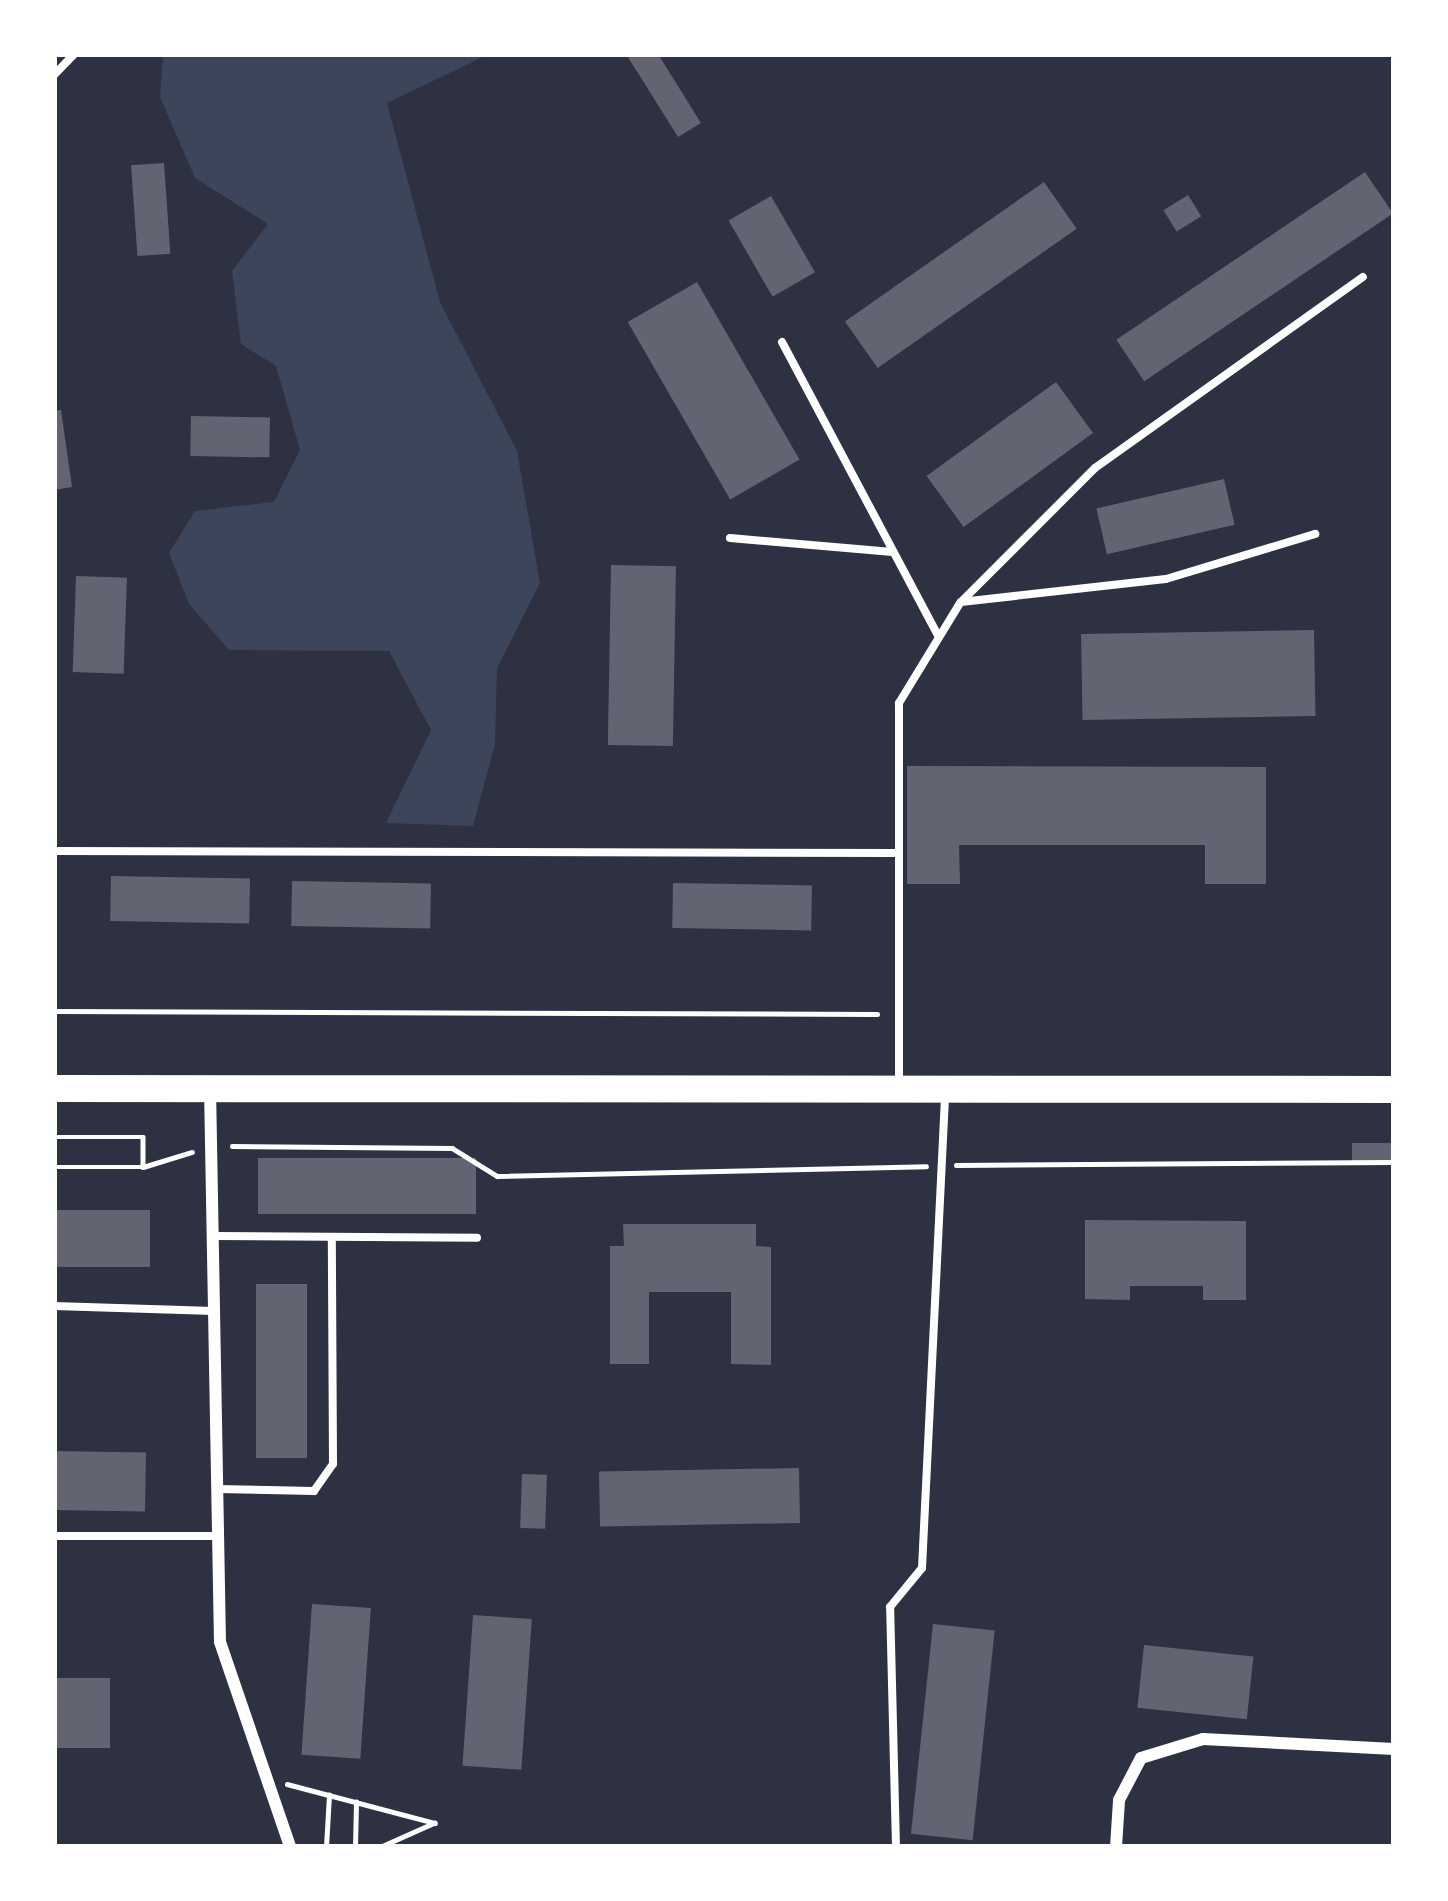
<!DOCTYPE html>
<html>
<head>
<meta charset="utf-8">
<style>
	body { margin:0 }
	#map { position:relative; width:1448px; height:1901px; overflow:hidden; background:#2d3142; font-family:"Golos Text",sans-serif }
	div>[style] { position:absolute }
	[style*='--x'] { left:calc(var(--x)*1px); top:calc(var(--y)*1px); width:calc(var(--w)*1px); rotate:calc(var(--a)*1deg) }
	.green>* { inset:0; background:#3c4559 }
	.building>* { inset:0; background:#626471; transform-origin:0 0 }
	.path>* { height:4.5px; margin:-2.25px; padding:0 2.25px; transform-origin:2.25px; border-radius:2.25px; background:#fff }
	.service>* { height:8px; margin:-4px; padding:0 4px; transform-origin:4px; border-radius:4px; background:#fff }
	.minor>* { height:12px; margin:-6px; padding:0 6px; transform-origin:6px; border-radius:6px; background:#fff }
	.trunk>* { height:27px; margin:-13.5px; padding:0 13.5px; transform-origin:13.5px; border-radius:13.5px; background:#fff }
	span { translate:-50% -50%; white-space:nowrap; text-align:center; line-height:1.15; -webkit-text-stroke:12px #fff; paint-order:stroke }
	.frame { position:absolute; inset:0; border:57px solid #fff; pointer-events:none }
</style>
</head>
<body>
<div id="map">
	<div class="green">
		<i style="clip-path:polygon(163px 54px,489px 54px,387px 103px,440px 302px,517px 451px,540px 583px,497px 668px,495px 744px,473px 826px,386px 823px,431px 730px,389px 651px,229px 650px,189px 604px,169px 553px,195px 511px,274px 502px,300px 450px,276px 366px,241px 344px,232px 271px,268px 224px,195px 178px,160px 97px)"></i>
	</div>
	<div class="building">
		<i style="clip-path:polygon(626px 54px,658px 54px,701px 123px,678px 137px)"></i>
		<i style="left:164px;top:163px;width:91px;height:33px;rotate:86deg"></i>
		<i style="left:1365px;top:172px;width:50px;height:300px;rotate:56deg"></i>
		<i style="left:1044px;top:182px;width:57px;height:243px;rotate:55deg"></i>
		<i style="left:1188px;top:195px;width:25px;height:29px;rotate:58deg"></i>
		<i style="left:771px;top:196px;width:88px;height:49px;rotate:60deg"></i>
		<i style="left:697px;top:282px;width:205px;height:80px;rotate:60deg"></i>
		<i style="left:1056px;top:382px;width:63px;height:160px;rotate:54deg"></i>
		<i style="clip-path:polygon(61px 410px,72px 487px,54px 490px,54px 411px)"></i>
		<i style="left:191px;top:416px;width:79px;height:40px;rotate:1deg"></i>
		<i style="left:1224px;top:479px;width:47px;height:131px;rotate:77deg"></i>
		<i style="left:611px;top:565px;width:65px;height:180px;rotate:1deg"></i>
		<i style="left:76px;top:576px;width:51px;height:96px;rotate:2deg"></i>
		<i style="left:1314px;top:630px;width:86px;height:233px;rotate:89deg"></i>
		<i style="clip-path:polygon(907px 766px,1266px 767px,1266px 884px,1205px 884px,1205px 845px,959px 845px,960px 884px,907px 884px)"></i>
		<i style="left:111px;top:876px;width:139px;height:45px;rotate:1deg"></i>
		<i style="left:292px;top:881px;width:139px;height:45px;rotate:1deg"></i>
		<i style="left:673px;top:883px;width:139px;height:45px;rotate:1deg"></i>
		<i style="left:1352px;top:1143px;width:41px;height:18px"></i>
		<i style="left:258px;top:1158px;width:218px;height:56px"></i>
		<i style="left:54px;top:1210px;width:96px;height:57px"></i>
		<i style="clip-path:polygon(1085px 1220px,1246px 1221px,1246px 1300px,1203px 1300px,1203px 1286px,1130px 1286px,1130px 1300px,1085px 1299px)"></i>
		<i style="clip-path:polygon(623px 1224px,756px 1224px,756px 1246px,771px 1247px,771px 1365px,731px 1364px,731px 1292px,649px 1292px,649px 1364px,610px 1364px,610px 1246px,624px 1246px)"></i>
		<i style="left:256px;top:1284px;width:51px;height:174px"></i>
		<i style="left:54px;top:1451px;width:92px;height:59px;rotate:1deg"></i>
		<i style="left:799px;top:1468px;width:55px;height:200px;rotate:89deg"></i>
		<i style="left:522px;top:1474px;width:25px;height:54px;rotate:2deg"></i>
		<i style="left:312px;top:1604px;width:59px;height:151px;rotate:4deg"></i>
		<i style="left:473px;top:1615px;width:59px;height:151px;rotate:4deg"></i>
		<i style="left:933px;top:1624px;width:62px;height:211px;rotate:6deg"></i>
		<i style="left:1144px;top:1645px;width:110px;height:63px;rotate:6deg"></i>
		<i style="left:54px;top:1678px;width:56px;height:70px"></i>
	</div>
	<div class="path">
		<i style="--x:54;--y:1011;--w:823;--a:0.21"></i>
		<i style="--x:54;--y:1137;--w:89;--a:0"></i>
		<i style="--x:143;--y:1137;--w:30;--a:90"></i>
		<i style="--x:232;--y:1146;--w:220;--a:0.5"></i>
		<i style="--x:452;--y:1148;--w:53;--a:31.9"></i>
		<i style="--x:497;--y:1176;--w:429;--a:-1.3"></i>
		<i style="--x:956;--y:1165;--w:438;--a:-0.4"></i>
		<i style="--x:54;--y:1167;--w:89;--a:0"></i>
		<i style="--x:143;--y:1167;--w:51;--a:-17"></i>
		<i style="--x:287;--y:1784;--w:153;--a:14.8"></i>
		<i style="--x:435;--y:1823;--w:59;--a:156"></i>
		<i style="--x:326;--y:1847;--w:52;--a:-86.7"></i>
		<i style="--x:355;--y:1847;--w:45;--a:-88.7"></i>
	</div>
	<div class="service">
		<i style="--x:54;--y:75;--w:29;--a:-46"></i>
		<i style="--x:782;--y:342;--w:333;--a:62"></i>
		<i style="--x:730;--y:538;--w:163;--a:4.9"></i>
		<i style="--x:961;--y:602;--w:206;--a:-6.4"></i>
		<i style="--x:1166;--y:579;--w:156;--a:-16.8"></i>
		<i style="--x:54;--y:851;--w:845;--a:0.14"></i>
		<i style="--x:899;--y:1085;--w:382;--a:-90"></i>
		<i style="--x:899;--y:703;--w:117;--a:-58.6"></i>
		<i style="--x:960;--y:603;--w:191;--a:-45"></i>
		<i style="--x:1095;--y:468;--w:329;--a:-35.5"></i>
		<i style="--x:214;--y:1236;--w:263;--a:0.4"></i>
		<i style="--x:54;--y:1306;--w:160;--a:1.8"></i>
		<i style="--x:217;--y:1489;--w:97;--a:1.2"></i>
		<i style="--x:314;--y:1491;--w:33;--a:-55"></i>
		<i style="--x:333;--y:1464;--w:227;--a:-90.3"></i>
		<i style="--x:54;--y:1536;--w:164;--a:0"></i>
		<i style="--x:896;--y:1847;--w:240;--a:-91.4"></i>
		<i style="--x:890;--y:1607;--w:50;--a:-50.6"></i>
		<i style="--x:922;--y:1568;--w:475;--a:-87.2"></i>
	</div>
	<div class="minor">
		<i style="--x:210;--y:1087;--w:555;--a:88.97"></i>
		<i style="--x:220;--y:1642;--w:217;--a:71.1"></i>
		<i style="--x:1116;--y:1847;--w:47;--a:-86.3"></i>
		<i style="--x:1119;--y:1800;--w:47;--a:-62.4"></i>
		<i style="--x:1141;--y:1758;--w:65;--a:-17"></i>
		<i style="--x:1203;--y:1739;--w:191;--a:3"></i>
	</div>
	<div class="trunk">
		<i style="--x:54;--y:1088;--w:1340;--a:0.04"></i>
	</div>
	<div class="frame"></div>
</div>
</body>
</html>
